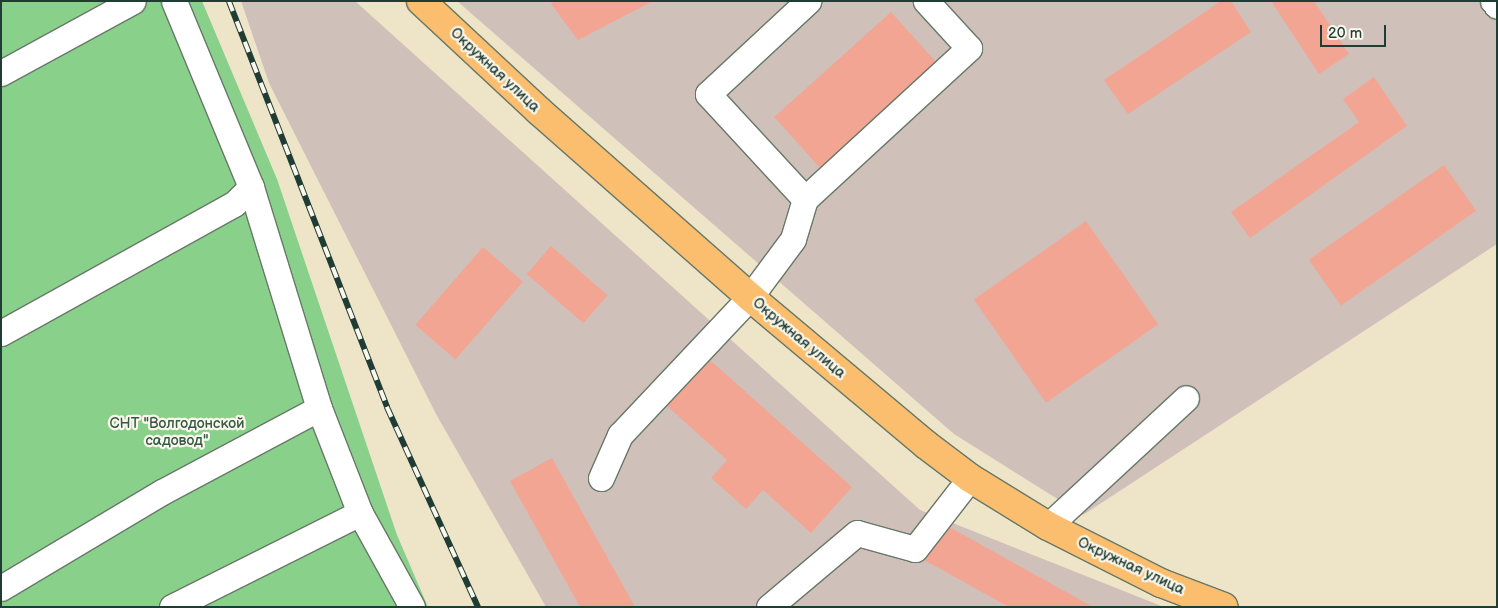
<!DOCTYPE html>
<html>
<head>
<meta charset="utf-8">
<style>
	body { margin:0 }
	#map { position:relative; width:1498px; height:608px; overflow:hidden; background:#eee5c8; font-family:"Balsamiq Sans",sans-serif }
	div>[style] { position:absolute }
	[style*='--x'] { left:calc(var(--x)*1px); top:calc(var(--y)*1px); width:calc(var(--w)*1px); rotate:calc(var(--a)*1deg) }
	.industrial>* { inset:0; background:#cfc0ba }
	.green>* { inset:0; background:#89d08b }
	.building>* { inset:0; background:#f3a594; transform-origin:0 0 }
	.roads { filter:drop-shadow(1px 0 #677868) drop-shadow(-1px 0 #677868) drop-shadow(0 1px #677868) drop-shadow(0 -1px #677868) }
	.minor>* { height:25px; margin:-12.5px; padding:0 12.5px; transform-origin:12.5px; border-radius:12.5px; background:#fff }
	.major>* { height:28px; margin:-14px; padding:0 14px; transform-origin:14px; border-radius:14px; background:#fbbe6e }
	.rail>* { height:5.5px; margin-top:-2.75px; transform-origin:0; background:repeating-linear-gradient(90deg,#fbf7ec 0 11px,#1f3d34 0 22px); box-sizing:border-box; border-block:1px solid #1f3d34 }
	span { translate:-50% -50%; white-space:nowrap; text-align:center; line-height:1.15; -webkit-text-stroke:4.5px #fbf7ec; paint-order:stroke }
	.street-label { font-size:15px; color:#1f3d34 }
	.park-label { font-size:15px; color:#345a45 }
	.frame { position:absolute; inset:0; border:2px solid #1f3d34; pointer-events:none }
	.scale { position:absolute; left:1320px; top:25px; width:66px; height:22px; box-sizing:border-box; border:2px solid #1f3d34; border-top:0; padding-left:6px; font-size:15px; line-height:18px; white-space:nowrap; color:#1f3d34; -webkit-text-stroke:4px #fbf7ec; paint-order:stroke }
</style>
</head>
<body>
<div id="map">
	<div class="industrial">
		<i style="clip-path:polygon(241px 1px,355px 1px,920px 510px,1164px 607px,546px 607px,436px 414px,269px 83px)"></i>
		<i style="clip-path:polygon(457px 1px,1482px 1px,1497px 21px,1497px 244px,1083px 515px,954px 434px)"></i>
	</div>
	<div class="green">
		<i style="clip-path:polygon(1px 1px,202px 1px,277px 179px,397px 535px,428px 607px,1px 607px)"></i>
	</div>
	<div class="building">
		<i style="clip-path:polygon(554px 1px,653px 1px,578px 40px,551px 4px)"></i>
		<i style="clip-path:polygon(1221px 1px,1231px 1px,1251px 32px,1128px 114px,1104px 80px)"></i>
		<i style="clip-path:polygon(1271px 1px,1314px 1px,1349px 54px,1319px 74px)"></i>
		<i style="left:891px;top:12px;width:75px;height:157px;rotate:48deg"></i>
		<i style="clip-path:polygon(1374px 77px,1407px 126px,1250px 238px,1231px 212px,1359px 122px,1343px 99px)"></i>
		<i style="left:1444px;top:165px;width:56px;height:165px;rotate:55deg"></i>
		<i style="left:1086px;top:221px;width:126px;height:137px;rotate:55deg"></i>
		<i style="left:551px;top:246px;width:75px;height:37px;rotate:41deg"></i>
		<i style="left:483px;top:247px;width:53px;height:103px;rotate:41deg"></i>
		<i style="clip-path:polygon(709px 359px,852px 487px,811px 533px,763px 490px,746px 509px,711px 478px,727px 460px,667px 406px)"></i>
		<i style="clip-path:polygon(552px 458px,635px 607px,580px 607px,510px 481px)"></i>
		<i style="clip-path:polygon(944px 524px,1093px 607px,1009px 607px,924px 560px)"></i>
	</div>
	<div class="roads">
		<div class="minor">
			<i style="--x:1493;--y:1;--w:6;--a:51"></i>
			<i style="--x:1;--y:73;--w:150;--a:-28.6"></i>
			<i style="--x:251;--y:187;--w:231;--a:72.9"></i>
			<i style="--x:319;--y:408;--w:113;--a:68.7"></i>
			<i style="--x:360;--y:513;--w:107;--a:61"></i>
			<i style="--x:805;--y:199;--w:143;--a:-132.7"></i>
			<i style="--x:708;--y:94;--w:137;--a:-42.9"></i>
			<i style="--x:1;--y:333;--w:266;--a:-29"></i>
			<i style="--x:234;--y:204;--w:24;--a:-45"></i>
			<i style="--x:251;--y:187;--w:201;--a:-112.5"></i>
			<i style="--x:601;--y:478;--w:47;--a:-66.2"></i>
			<i style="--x:620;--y:435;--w:190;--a:-46.7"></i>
			<i style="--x:750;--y:297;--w:72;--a:-53.4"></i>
			<i style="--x:793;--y:239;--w:42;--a:-73.3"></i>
			<i style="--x:805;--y:199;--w:223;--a:-42.6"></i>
			<i style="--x:969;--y:48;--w:64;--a:-132.5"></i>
			<i style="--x:1048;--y:526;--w:188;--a:-42.8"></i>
			<i style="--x:1;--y:588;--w:187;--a:-30.8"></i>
			<i style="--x:162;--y:492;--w:178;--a:-28.1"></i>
			<i style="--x:172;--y:607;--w:210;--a:-26.6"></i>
			<i style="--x:769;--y:607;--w:115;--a:-40.1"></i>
			<i style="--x:857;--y:533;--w:60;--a:15.4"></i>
			<i style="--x:915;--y:549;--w:90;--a:-52.2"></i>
		</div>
		<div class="major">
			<i style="--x:421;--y:1;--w:161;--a:43"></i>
			<i style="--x:539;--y:111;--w:281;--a:41.4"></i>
			<i style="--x:750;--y:297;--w:229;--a:40"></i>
			<i style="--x:925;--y:444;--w:56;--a:37.1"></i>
			<i style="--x:970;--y:478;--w:92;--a:31.6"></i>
			<i style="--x:1048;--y:526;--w:127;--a:26.8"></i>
			<i style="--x:1161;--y:583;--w:67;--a:20.9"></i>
		</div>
	</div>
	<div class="rail">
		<i style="--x:229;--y:1;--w:436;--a:68.7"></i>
		<i style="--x:387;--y:407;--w:220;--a:65.5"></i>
	</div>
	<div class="street-label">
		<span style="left:495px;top:70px;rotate:43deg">Окружная улица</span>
		<span style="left:799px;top:338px;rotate:40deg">Окружная улица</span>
		<span style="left:1131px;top:566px;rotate:25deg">Окружная улица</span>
	</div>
	<div class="park-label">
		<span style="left:177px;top:432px">СНТ "Волгодонской<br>садовод"</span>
	</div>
	<div class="frame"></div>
	<div class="scale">20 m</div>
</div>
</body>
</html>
